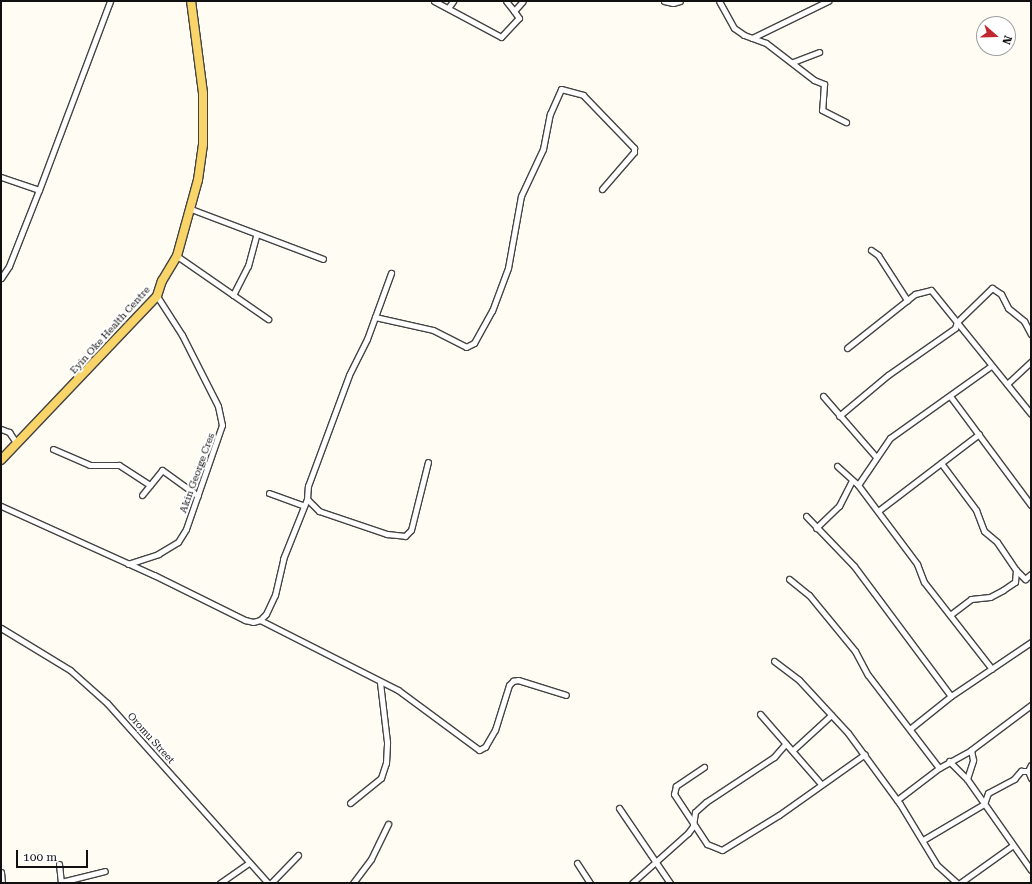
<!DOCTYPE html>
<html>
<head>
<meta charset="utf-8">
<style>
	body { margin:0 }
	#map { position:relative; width:1032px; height:884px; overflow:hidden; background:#fffdf3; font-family:"Roboto Serif",serif }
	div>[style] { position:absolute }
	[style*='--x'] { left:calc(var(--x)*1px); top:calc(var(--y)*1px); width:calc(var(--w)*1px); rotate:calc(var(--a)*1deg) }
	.roads { filter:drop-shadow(1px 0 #434343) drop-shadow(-1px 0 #434343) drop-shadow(0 1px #434343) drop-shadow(0 -1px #434343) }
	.minor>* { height:5px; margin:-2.5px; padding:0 2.5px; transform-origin:2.5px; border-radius:2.5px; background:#fff }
	.primary>* { height:8px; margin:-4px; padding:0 4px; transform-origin:4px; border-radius:4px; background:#f9d569 }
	span { translate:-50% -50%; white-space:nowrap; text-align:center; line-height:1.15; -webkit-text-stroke:4px #fff; paint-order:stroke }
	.street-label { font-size:10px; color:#101010 }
	.frame { position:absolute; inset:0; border:2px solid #101010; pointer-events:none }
	.north { position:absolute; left:976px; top:16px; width:40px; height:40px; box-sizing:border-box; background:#fff; border:1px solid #9f9f9f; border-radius:50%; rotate:110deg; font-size:11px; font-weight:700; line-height:16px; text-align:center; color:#101010 }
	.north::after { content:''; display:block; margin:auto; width:14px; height:18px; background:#c2262e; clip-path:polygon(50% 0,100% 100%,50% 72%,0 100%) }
	.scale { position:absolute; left:16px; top:850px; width:72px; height:18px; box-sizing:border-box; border:2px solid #101010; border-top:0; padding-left:5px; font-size:12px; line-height:14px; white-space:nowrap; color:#101010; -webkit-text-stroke:3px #fff; paint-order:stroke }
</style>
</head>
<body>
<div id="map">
	<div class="roads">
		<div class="minor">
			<i style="--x:434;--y:1;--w:76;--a:28.2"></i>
			<i style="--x:501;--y:37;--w:26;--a:-47"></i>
			<i style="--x:519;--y:18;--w:9;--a:-126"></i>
			<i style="--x:514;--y:11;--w:13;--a:-48"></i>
			<i style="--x:506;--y:1;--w:13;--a:51"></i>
			<i style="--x:664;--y:1;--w:9;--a:13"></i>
			<i style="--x:673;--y:3;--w:7;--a:-16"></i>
			<i style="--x:719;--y:1;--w:31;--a:61"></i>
			<i style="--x:734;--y:28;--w:12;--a:35"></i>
			<i style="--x:744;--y:35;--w:23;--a:20"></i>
			<i style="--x:766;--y:43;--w:61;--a:37.6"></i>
			<i style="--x:814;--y:80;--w:11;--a:22"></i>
			<i style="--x:824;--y:84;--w:26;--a:94"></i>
			<i style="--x:822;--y:110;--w:27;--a:27"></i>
			<i style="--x:448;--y:8;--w:9;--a:-54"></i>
			<i style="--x:752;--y:38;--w:85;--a:-26"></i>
			<i style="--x:793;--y:62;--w:28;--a:-21"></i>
			<i style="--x:1;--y:177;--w:40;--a:18.9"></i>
			<i style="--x:191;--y:209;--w:141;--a:20.7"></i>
			<i style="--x:871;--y:250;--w:9;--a:36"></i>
			<i style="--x:878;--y:255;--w:54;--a:57.2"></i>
			<i style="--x:177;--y:256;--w:111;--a:34.7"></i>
			<i style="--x:1;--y:278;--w:14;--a:-56"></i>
			<i style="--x:9;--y:266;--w:82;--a:-68.5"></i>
			<i style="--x:39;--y:190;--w:202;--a:-69.4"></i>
			<i style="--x:233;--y:295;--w:33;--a:-63"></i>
			<i style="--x:248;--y:266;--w:31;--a:-75"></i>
			<i style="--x:375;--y:317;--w:47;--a:-70"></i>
			<i style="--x:847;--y:348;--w:87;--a:-38.5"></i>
			<i style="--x:915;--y:294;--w:16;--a:-14"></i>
			<i style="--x:931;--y:290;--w:159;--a:51.1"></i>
			<i style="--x:1007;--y:384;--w:33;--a:-43"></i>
			<i style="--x:823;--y:396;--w:81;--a:49"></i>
			<i style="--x:950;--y:396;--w:136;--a:53.4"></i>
			<i style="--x:839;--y:416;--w:64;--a:-39.9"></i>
			<i style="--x:888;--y:375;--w:82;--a:-35"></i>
			<i style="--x:955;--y:328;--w:6;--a:-72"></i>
			<i style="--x:957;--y:322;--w:49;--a:-44.2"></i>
			<i style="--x:992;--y:288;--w:11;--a:34"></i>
			<i style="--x:1001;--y:294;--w:16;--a:63"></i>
			<i style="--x:1008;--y:308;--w:21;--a:39"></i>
			<i style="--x:1024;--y:321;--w:15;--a:62"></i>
			<i style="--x:1;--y:429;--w:9;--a:21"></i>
			<i style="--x:9;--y:432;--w:14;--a:56"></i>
			<i style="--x:53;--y:449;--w:40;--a:23.4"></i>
			<i style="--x:90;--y:465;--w:29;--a:0"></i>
			<i style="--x:119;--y:465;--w:37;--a:33"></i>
			<i style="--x:941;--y:463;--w:59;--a:53.3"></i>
			<i style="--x:976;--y:510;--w:22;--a:69"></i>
			<i style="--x:984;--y:531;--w:17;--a:40"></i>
			<i style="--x:997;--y:542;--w:34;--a:56"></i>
			<i style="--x:1016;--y:570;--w:13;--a:45"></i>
			<i style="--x:1025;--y:579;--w:8;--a:-40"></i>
			<i style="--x:837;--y:466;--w:28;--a:42"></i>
			<i style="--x:858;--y:485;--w:99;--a:53.2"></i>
			<i style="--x:917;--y:564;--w:19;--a:69"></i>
			<i style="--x:924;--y:582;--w:110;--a:52"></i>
			<i style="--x:858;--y:485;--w:57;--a:-55.8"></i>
			<i style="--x:890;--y:438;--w:124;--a:-35.5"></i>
			<i style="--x:269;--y:493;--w:37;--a:20"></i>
			<i style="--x:142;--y:495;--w:32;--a:-51"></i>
			<i style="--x:162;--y:470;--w:44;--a:35.8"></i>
			<i style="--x:307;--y:499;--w:17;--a:45"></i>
			<i style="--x:319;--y:511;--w:72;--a:18.7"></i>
			<i style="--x:387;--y:534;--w:18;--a:6"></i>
			<i style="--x:405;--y:536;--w:8;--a:-45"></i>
			<i style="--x:411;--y:530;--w:70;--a:-76"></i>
			<i style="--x:1;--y:506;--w:168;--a:24.3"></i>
			<i style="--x:154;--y:575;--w:102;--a:26.3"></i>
			<i style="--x:245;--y:620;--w:8;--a:14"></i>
			<i style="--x:253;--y:622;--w:7;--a:-16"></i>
			<i style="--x:260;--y:620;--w:8;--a:-45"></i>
			<i style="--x:266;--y:614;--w:21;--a:-65"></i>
			<i style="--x:275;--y:595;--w:37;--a:-77"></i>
			<i style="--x:283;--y:559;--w:65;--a:-68.2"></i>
			<i style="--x:307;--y:499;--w:13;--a:-86"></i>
			<i style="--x:308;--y:486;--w:118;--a:-69.7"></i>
			<i style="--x:349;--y:375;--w:40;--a:-63.4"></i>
			<i style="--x:367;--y:339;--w:23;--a:-70"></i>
			<i style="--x:375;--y:317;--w:59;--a:12.6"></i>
			<i style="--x:433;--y:330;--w:37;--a:27"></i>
			<i style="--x:466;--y:347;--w:9;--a:-27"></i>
			<i style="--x:474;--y:343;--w:37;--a:-61"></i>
			<i style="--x:492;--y:311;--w:46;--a:-69.6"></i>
			<i style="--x:508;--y:268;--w:73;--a:-79.8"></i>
			<i style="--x:521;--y:196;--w:52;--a:-64.9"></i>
			<i style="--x:543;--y:149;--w:36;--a:-79"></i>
			<i style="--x:550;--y:114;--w:27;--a:-66"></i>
			<i style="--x:561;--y:89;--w:23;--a:15"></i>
			<i style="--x:583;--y:95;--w:74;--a:46.1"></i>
			<i style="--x:634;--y:148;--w:4;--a:90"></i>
			<i style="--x:634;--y:152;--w:49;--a:130.9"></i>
			<i style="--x:878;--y:511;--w:127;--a:-37.3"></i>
			<i style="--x:806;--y:516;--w:69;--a:46.2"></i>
			<i style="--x:854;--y:566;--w:162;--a:53.3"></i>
			<i style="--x:816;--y:528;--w:32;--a:-44"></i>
			<i style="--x:839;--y:506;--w:29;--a:-63"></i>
			<i style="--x:128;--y:564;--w:32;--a:-18"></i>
			<i style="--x:158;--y:554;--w:23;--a:-31"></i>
			<i style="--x:178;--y:542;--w:15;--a:-58"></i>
			<i style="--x:186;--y:529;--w:110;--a:-70.9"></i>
			<i style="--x:222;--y:425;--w:19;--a:-102"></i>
			<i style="--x:218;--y:406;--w:80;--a:-116.9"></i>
			<i style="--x:182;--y:335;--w:46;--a:-122.7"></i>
			<i style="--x:789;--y:579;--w:26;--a:39"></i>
			<i style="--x:809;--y:595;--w:72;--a:50.6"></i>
			<i style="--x:855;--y:651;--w:27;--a:62"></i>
			<i style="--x:868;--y:675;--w:117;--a:52.6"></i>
			<i style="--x:950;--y:615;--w:26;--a:-37"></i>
			<i style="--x:971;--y:599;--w:19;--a:-6"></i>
			<i style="--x:990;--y:597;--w:15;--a:-28"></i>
			<i style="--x:1003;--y:590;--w:14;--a:-34"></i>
			<i style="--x:1015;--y:582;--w:12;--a:-85"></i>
			<i style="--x:260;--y:620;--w:155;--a:26.9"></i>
			<i style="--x:398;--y:690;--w:101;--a:36.5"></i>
			<i style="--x:479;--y:750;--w:7;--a:-27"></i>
			<i style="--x:485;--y:747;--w:20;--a:-60"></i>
			<i style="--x:495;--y:730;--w:47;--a:-72.7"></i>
			<i style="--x:509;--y:685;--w:6;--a:-45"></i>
			<i style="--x:513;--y:681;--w:5;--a:-11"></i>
			<i style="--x:518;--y:680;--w:50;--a:17.4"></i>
			<i style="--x:1;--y:628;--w:81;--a:31.3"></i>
			<i style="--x:70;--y:670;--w:50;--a:41.7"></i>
			<i style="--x:107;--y:703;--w:241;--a:48.2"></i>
			<i style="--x:774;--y:661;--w:31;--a:37"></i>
			<i style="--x:799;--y:680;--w:72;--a:47.2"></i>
			<i style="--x:848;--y:733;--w:88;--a:53.8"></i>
			<i style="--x:900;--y:804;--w:71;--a:58.8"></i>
			<i style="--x:937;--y:865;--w:27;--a:42"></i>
			<i style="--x:760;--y:714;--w:93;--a:48.9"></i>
			<i style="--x:911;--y:728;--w:51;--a:-38.7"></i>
			<i style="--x:951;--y:696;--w:97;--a:-34"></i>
			<i style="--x:793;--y:750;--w:52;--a:-42.6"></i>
			<i style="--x:949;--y:761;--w:25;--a:45"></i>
			<i style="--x:967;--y:779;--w:111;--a:54.9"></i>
			<i style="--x:1031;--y:765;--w:7;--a:117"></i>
			<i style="--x:1028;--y:771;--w:8;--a:67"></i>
			<i style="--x:704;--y:767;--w:34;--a:146"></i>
			<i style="--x:676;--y:786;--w:8;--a:104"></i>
			<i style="--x:674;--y:794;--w:60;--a:56.6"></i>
			<i style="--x:707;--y:844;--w:16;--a:22"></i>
			<i style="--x:722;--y:850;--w:67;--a:-31.6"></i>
			<i style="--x:779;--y:815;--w:105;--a:-35.3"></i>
			<i style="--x:967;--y:779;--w:20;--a:-72"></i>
			<i style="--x:973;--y:760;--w:10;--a:-101"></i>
			<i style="--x:897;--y:800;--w:53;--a:-37.3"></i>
			<i style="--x:939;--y:768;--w:37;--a:-29"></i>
			<i style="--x:971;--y:750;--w:75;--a:-36.9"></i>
			<i style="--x:350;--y:803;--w:40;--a:-39"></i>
			<i style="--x:381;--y:778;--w:16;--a:-72"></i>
			<i style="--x:386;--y:763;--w:21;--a:-87"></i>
			<i style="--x:387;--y:742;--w:60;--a:-96.7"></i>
			<i style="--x:619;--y:808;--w:91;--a:55.8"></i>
			<i style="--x:923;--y:840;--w:71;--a:-30.5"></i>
			<i style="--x:984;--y:804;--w:12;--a:-70"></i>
			<i style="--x:988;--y:793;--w:30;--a:-28"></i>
			<i style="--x:1014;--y:779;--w:11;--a:-49"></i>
			<i style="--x:1021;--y:771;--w:7;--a:0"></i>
			<i style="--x:577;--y:863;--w:24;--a:57"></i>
			<i style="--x:59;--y:864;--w:19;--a:84"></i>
			<i style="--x:1;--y:872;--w:11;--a:85"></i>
			<i style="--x:61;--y:882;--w:45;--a:-14"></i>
			<i style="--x:220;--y:883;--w:35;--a:-35"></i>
			<i style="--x:271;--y:883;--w:39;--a:-46"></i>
			<i style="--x:353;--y:883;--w:30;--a:-53"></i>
			<i style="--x:371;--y:859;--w:39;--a:-64"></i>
			<i style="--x:632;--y:883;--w:75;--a:-41.8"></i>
			<i style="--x:688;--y:833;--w:9;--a:-54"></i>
			<i style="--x:693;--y:826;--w:14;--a:-82"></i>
			<i style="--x:695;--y:812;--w:15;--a:-42"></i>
			<i style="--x:706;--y:802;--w:82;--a:-33.5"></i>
			<i style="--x:774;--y:757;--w:18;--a:-49"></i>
			<i style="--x:960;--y:883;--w:65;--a:-35.6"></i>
		</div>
		<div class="primary">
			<i style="--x:1;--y:460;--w:226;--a:-46.4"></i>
			<i style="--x:157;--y:296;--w:16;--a:-72"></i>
			<i style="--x:162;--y:281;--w:29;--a:-59"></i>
			<i style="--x:177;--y:256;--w:79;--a:-74.6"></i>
			<i style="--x:198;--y:180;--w:36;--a:-82"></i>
			<i style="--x:203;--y:144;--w:51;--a:-90"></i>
			<i style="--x:203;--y:93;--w:93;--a:-97.4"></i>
		</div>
	</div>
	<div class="street-label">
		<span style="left:110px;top:330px;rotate:-48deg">Eyin Oke Health Centre</span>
		<span style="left:197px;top:473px;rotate:-70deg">Akin George Cres</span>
		<span style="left:151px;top:738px;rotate:48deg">Oromu Street</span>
	</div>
	<div class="frame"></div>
	<div class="north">N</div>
	<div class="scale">100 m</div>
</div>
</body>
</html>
